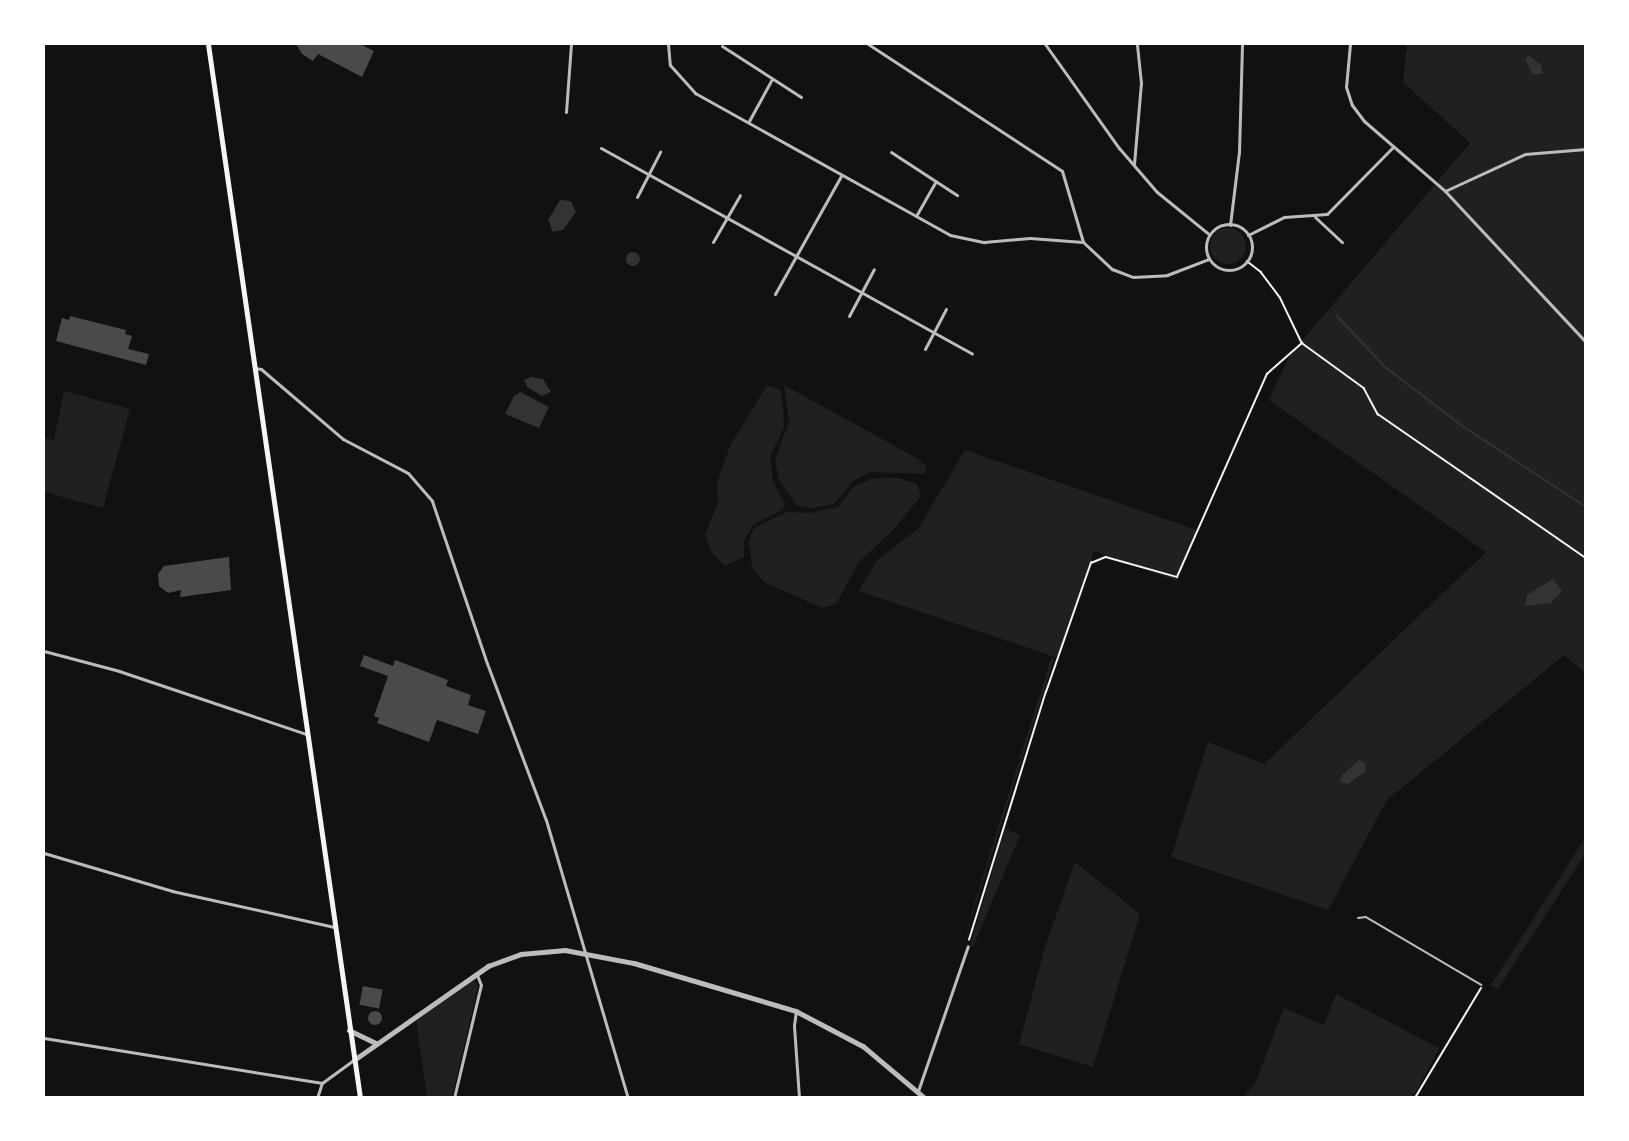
<!DOCTYPE html>
<html>
<head>
<meta charset="utf-8">
<style>
	body { margin:0 }
	#map { position:relative; width:1629px; height:1141px; overflow:hidden; background:#111; font-family:"DM Sans",sans-serif }
	div>[style] { position:absolute }
	[style*='--x'] { left:calc(var(--x)*1px); top:calc(var(--y)*1px); width:calc(var(--w)*1px); rotate:calc(var(--a)*1deg) }
	.green>* { inset:0; background:#202020 }
	.round { border-radius:50% }
	.water>* { inset:0; background:#333 }
	.stream>* { height:2px; margin:-1px; padding:0 1px; transform-origin:1px; border-radius:1px; background:#333 }
	.building>* { inset:0; background:#4a4a4a; transform-origin:0 0 }
	.path>* { height:1.5px; margin:-0.75px; padding:0 0.75px; transform-origin:0.75px; border-radius:0.75px; background:#f5f5f5 }
	.service>* { height:1.5px; margin:-0.75px; padding:0 0.75px; transform-origin:0.75px; border-radius:0.75px; background:#bcbcbc }
	.minor>* { height:3px; margin:-1.5px; padding:0 1.5px; transform-origin:1.5px; border-radius:1.5px; background:#bcbcbc }
	.minor>.ring { margin:-1.5px; padding:0; box-sizing:content-box; background:none; border:3px solid #bcbcbc; border-radius:50% }
	.tertiary>* { height:4.5px; margin:-2.25px; padding:0 2.25px; transform-origin:2.25px; border-radius:2.25px; background:#bcbcbc }
	.primary>* { height:5px; margin:-2.5px; padding:0 2.5px; transform-origin:2.5px; border-radius:2.5px; background:#f5f5f5 }
	span { translate:-50% -50%; white-space:nowrap; text-align:center; line-height:1.15; -webkit-text-stroke:4.5px #fff; paint-order:stroke }
	.frame { position:absolute; inset:0; border:45px solid #fff; pointer-events:none }
</style>
</head>
<body>
<div id="map">
	<div class="green">
		<i style="clip-path:polygon(1407px 44px,1585px 44px,1585px 673px,1564px 655px,1387px 800px,1328px 910px,1171px 857px,1208px 742px,1264px 764px,1486px 552px,1269px 400px,1290px 355px,1470px 143px,1403px 82px)"></i>
		<i class="round" style="left:1210px;top:228px;width:36px;height:36px"></i>
		<i style="clip-path:polygon(767px 385px,780px 390px,783px 406px,784px 427px,770px 457px,773px 480px,785px 505px,782px 510px,754px 524px,744px 541px,744px 557px,725px 566px,711px 552px,705px 535px,718px 502px,717px 483px,730px 446px)"></i>
		<i style="clip-path:polygon(784px 385px,920px 460px,927px 467px,925px 474px,870px 472px,853px 481px,834px 504px,811px 508px,796px 505px,779px 480px,775px 460px,789px 422px)"></i>
		<i style="clip-path:polygon(64px 391px,130px 409px,103px 508px,44px 492px,44px 438px,54px 440px)"></i>
		<i style="clip-path:polygon(965px 450px,1197px 530px,1177px 581px,1094px 551px,1058px 658px,859px 591px,877px 560px,918px 529px)"></i>
		<i style="clip-path:polygon(874px 478px,898px 478px,917px 484px,921px 496px,893px 530px,859px 562px,836px 604px,822px 608px,764px 582px,752px 568px,749px 540px,754px 528px,787px 512px,810px 513px,838px 507px,854px 486px)"></i>
		<i style="clip-path:polygon(1051px 659px,1054px 659px,964px 941px,976px 898px)"></i>
		<i style="clip-path:polygon(1005px 829px,1020px 835px,973px 947px,970px 945px)"></i>
		<i style="clip-path:polygon(1585px 838px,1585px 854px,1498px 989px,1491px 985px)"></i>
		<i style="clip-path:polygon(1075px 862px,1140px 914px,1093px 1067px,1019px 1044px,1045px 947px)"></i>
		<i style="clip-path:polygon(474px 980px,478px 986px,452px 1097px,427px 1097px,416px 1021px)"></i>
		<i style="clip-path:polygon(1336px 994px,1439px 1048px,1413px 1097px,1243px 1097px,1255px 1084px,1284px 1008px,1324px 1025px)"></i>
	</div>
	<div class="water">
		<i style="clip-path:polygon(1529px 56px,1541px 65px,1543px 74px,1532px 74px,1525px 58px)"></i>
		<i style="clip-path:polygon(560px 200px,571px 201px,576px 212px,563px 230px,553px 232px,548px 220px)"></i>
		<i class="round" style="left:626px;top:252px;width:14px;height:14px"></i>
		<i style="clip-path:polygon(531px 377px,543px 379px,551px 392px,542px 396px,527px 387px,524px 380px)"></i>
		<i style="clip-path:polygon(520px 392px,549px 407px,539px 428px,505px 414px,514px 396px)"></i>
		<i style="clip-path:polygon(1553px 579px,1562px 591px,1551px 603px,1525px 606px,1527px 595px)"></i>
		<i style="clip-path:polygon(1359px 760px,1365px 763px,1366px 771px,1348px 784px,1340px 782px,1342px 775px)"></i>
	</div>
	<div class="stream">
		<i style="--x:1337;--y:316;--w:70;--a:46.7"></i>
		<i style="--x:1385;--y:367;--w:96;--a:37.3"></i>
		<i style="--x:1461;--y:425;--w:149;--a:33.3"></i>
	</div>
	<div class="building">
		<i style="clip-path:polygon(296px 44px,360px 44px,374px 51px,362px 77px,318px 54px,313px 61px,302px 54px)"></i>
		<i style="clip-path:polygon(70px 316px,126px 330px,125px 334px,132px 336px,128px 349px,149px 354px,146px 365px,56px 341px,62px 318px,69px 320px)"></i>
		<i style="clip-path:polygon(229px 557px,231px 590px,180px 597px,181px 590px,168px 593px,159px 586px,158px 574px,164px 566px)"></i>
		<i style="clip-path:polygon(364px 655px,393px 666px,395px 660px,448px 680px,446px 686px,471px 695px,468px 705px,486px 711px,478px 734px,437px 720px,429px 742px,377px 723px,379px 718px,374px 716px,388px 676px,360px 666px)"></i>
		<i style="left:363px;top:986px;width:20px;height:19px;rotate:11deg"></i>
		<i class="round" style="left:368px;top:1011px;width:14px;height:14px"></i>
	</div>
	<div class="path">
		<i style="--x:1247;--y:261;--w:18;--a:38"></i>
		<i style="--x:1261;--y:272;--w:31;--a:53"></i>
		<i style="--x:1280;--y:297;--w:51;--a:64.4"></i>
		<i style="--x:1302;--y:343;--w:77;--a:36"></i>
		<i style="--x:1364;--y:388;--w:30;--a:62"></i>
		<i style="--x:1378;--y:414;--w:253;--a:34.7"></i>
		<i style="--x:969;--y:940;--w:260;--a:-72.8"></i>
		<i style="--x:1046;--y:692;--w:137;--a:-70.8"></i>
		<i style="--x:1091;--y:563;--w:16;--a:-22"></i>
		<i style="--x:1106;--y:557;--w:74;--a:15.7"></i>
		<i style="--x:1177;--y:577;--w:222;--a:-66.1"></i>
		<i style="--x:1267;--y:374;--w:47;--a:-41.5"></i>
		<i style="--x:1415;--y:1098;--w:128;--a:-59"></i>
	</div>
	<div class="service">
		<i style="--x:1358;--y:918;--w:8;--a:-7"></i>
		<i style="--x:1366;--y:917;--w:134;--a:30.4"></i>
	</div>
	<div class="minor">
		<i style="--x:668;--y:44;--w:21;--a:85"></i>
		<i style="--x:670;--y:65;--w:38;--a:48"></i>
		<i style="--x:695;--y:93;--w:292;--a:29.1"></i>
		<i style="--x:950;--y:235;--w:35;--a:12"></i>
		<i style="--x:984;--y:242;--w:46;--a:-5"></i>
		<i style="--x:1030;--y:238;--w:53;--a:4.3"></i>
		<i style="--x:1083;--y:242;--w:40;--a:43"></i>
		<i style="--x:1112;--y:269;--w:22;--a:21"></i>
		<i style="--x:1133;--y:277;--w:34;--a:-3"></i>
		<i style="--x:1167;--y:275;--w:45;--a:-20.9"></i>
		<i style="--x:868;--y:44;--w:232;--a:33.2"></i>
		<i style="--x:1062;--y:171;--w:74;--a:73.5"></i>
		<i style="--x:1045;--y:44;--w:128;--a:54.6"></i>
		<i style="--x:1119;--y:148;--w:58;--a:49.2"></i>
		<i style="--x:1157;--y:192;--w:68;--a:39.1"></i>
		<i style="--x:1350;--y:44;--w:43;--a:95.3"></i>
		<i style="--x:1346;--y:87;--w:19;--a:72"></i>
		<i style="--x:1352;--y:105;--w:20;--a:53"></i>
		<i style="--x:1364;--y:121;--w:107;--a:40.8"></i>
		<i style="--x:1445;--y:191;--w:207;--a:47"></i>
		<i style="--x:722;--y:46;--w:94;--a:32.8"></i>
		<i style="--x:566;--y:112;--w:68;--a:-85.8"></i>
		<i style="--x:749;--y:121;--w:48;--a:-61.3"></i>
		<i style="--x:601;--y:148;--w:424;--a:29"></i>
		<i style="--x:891;--y:152;--w:79;--a:33.1"></i>
		<i style="--x:1134;--y:164;--w:81;--a:-85.1"></i>
		<i style="--x:1141;--y:83;--w:39;--a:-96"></i>
		<i style="--x:1445;--y:191;--w:88;--a:-24.8"></i>
		<i style="--x:1525;--y:154;--w:61;--a:-4.7"></i>
		<i style="--x:637;--y:197;--w:51;--a:-62.9"></i>
		<i style="--x:916;--y:216;--w:40;--a:-60.3"></i>
		<i style="--x:1315;--y:217;--w:37;--a:43"></i>
		<i class="ring" style="left:1206px;top:224px;width:43px;height:43px"></i>
		<i style="--x:1230;--y:225;--w:74;--a:-83"></i>
		<i style="--x:1239;--y:152;--w:108;--a:-88.4"></i>
		<i style="--x:1248;--y:235;--w:40;--a:-26.6"></i>
		<i style="--x:1284;--y:217;--w:43;--a:-4"></i>
		<i style="--x:1327;--y:214;--w:94;--a:-45.4"></i>
		<i style="--x:713;--y:242;--w:54;--a:-60.1"></i>
		<i style="--x:775;--y:294;--w:135;--a:-60.8"></i>
		<i style="--x:849;--y:316;--w:53;--a:-62"></i>
		<i style="--x:925;--y:349;--w:45;--a:-62.3"></i>
		<i style="--x:255;--y:368;--w:6;--a:9"></i>
		<i style="--x:261;--y:369;--w:108;--a:40.5"></i>
		<i style="--x:343;--y:439;--w:73;--a:27.6"></i>
		<i style="--x:408;--y:473;--w:37;--a:49"></i>
		<i style="--x:432;--y:501;--w:166;--a:71.3"></i>
		<i style="--x:485;--y:658;--w:173;--a:69.4"></i>
		<i style="--x:546;--y:820;--w:290;--a:73.6"></i>
		<i style="--x:44;--y:651;--w:78;--a:14.9"></i>
		<i style="--x:119;--y:671;--w:197;--a:18.6"></i>
		<i style="--x:44;--y:853;--w:134;--a:16.5"></i>
		<i style="--x:172;--y:891;--w:166;--a:12.5"></i>
		<i style="--x:796;--y:1011;--w:15;--a:98"></i>
		<i style="--x:794;--y:1026;--w:72;--a:86"></i>
		<i style="--x:44;--y:1038;--w:282;--a:9.2"></i>
		<i style="--x:322;--y:1083;--w:39;--a:-36"></i>
		<i style="--x:918;--y:1091;--w:153;--a:-71"></i>
		<i style="--x:317;--y:1098;--w:16;--a:-72"></i>
		<i style="--x:454;--y:1098;--w:116;--a:-76.6"></i>
		<i style="--x:481;--y:985;--w:11;--a:-112"></i>
	</div>
	<div class="tertiary">
		<i style="--x:349;--y:1030;--w:30;--a:26"></i>
		<i style="--x:354;--y:1060;--w:164;--a:-35"></i>
		<i style="--x:488;--y:966;--w:35;--a:-20"></i>
		<i style="--x:521;--y:954;--w:44;--a:-5.2"></i>
		<i style="--x:565;--y:950;--w:70;--a:10.7"></i>
		<i style="--x:634;--y:963;--w:169;--a:16.5"></i>
		<i style="--x:796;--y:1011;--w:76;--a:27.6"></i>
		<i style="--x:863;--y:1046;--w:81;--a:40"></i>
	</div>
	<div class="primary">
		<i style="--x:208;--y:44;--w:1065;--a:81.79"></i>
	</div>
	<div class="frame"></div>
</div>
</body>
</html>
